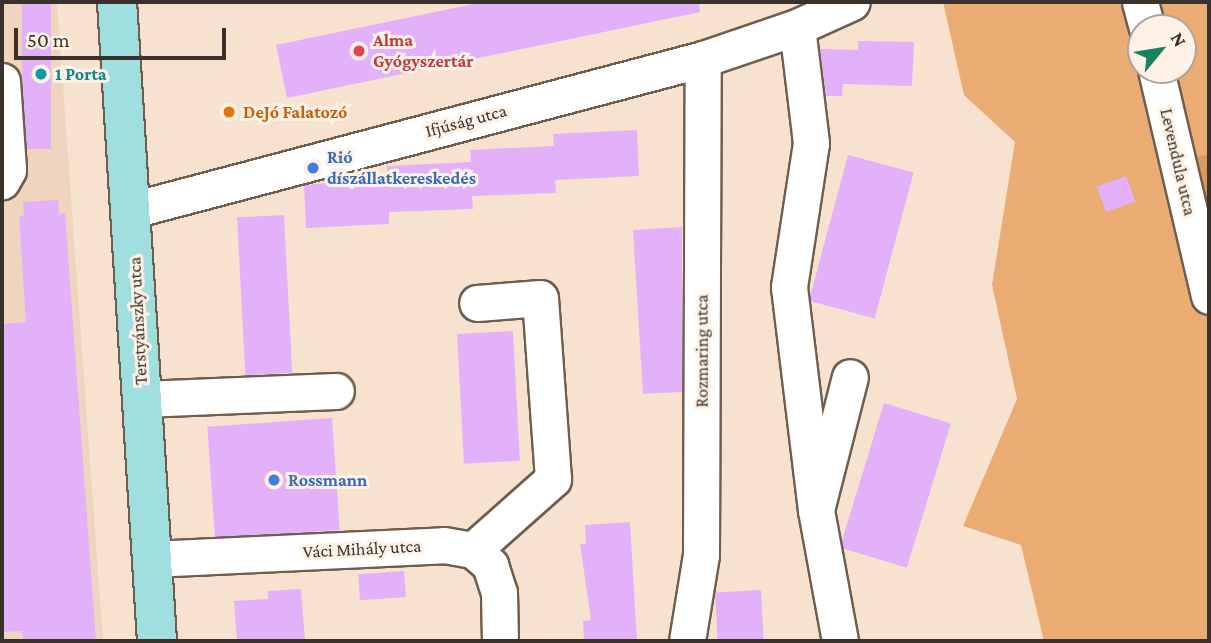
<!DOCTYPE html>
<html>
<head>
<meta charset="utf-8">
<style>
	body { margin:0 }
	#map { position:relative; width:1211px; height:643px; overflow:hidden; background:#f7e2d0; font-family:"Crimson Pro",serif }
	div>[style] { position:absolute }
	[style*='--x'] { left:calc(var(--x)*1px); top:calc(var(--y)*1px); width:calc(var(--w)*1px); rotate:calc(var(--a)*1deg) }
	.built>* { inset:0; background:#efd5be }
	.green>* { inset:0; background:#ebac73 }
	.forest>* { inset:0; background:#de9959 }
	.building>* { inset:0; background:#e3b0fa; transform-origin:0 0 }
	.roads { filter:drop-shadow(2px 0 #6f5d4d) drop-shadow(-2px 0 #6f5d4d) drop-shadow(0 2px #6f5d4d) drop-shadow(0 -2px #6f5d4d) }
	.minor>* { height:35px; margin:-17.5px; padding:0 17.5px; transform-origin:17.5px; border-radius:17.5px; background:#fff }
	.major>* { height:38px; margin:-19px; padding:0 19px; transform-origin:19px; border-radius:19px; background:#9fdfe0 }
	.dots>* { width:19px; height:19px; translate:-50% -50%; box-sizing:border-box; border:4px solid #fef1e6; border-radius:50% }
	span { translate:-50% -50%; white-space:nowrap; text-align:center; line-height:1.15; -webkit-text-stroke:6px #fef1e6; paint-order:stroke }
	.health-label { font-size:18px; color:#be3a42; font-weight:700 }
	.left { translate:0 -50%; text-align:left }
	.culture-label { font-size:18px; color:#0d838f; font-weight:700 }
	.food-label { font-size:18px; color:#c56008; font-weight:700 }
	.street-label { font-size:18px; color:#39312a }
	.shop-label { font-size:18px; color:#366cbe; font-weight:700 }
	.frame { position:absolute; inset:0; border:4px solid #39312a; pointer-events:none }
	.north { position:absolute; left:1127px; top:14px; width:70px; height:70px; box-sizing:border-box; background:#fef1e6; border:2px solid #afa49b; border-radius:50%; rotate:60deg; font-size:19px; font-weight:700; line-height:28px; text-align:center; color:#39312a }
	.north::after { content:''; display:block; margin:auto; width:24px; height:32px; background:#16825e; clip-path:polygon(50% 0,100% 100%,50% 72%,0 100%) }
	.scale { position:absolute; left:14px; top:28px; width:212px; height:32px; box-sizing:border-box; border:4px solid #39312a; border-top:0; padding-left:9px; font-size:21px; line-height:24px; white-space:nowrap; color:#39312a; -webkit-text-stroke:5px #fef1e6; paint-order:stroke }
</style>
</head>
<body>
<div id="map">
	<div class="built">
		<i style="clip-path:polygon(2px 2px,57px 2px,103px 641px,2px 641px)"></i>
	</div>
	<div class="green">
		<i style="clip-path:polygon(evenodd,943px 2px,1209px 2px,1209px 154px,1170px 164px,1209px 325px,1209px 641px,1044px 641px,1021px 545px,963px 526px,1017px 399px,992px 285px,1015px 142px,964px 95px,943px 2px,1141px 28px,1183px 28px,1183px 70px,1141px 70px,1141px 28px)"></i>
	</div>
	<div class="forest">
		<i style="clip-path:polygon(1209px 154px,1209px 325px,1170px 163px)"></i>
	</div>
	<div class="building">
		<i style="left:22px;top:2px;width:29px;height:147px"></i>
		<i style="clip-path:polygon(483px 2px,699px 2px,700px 12px,287px 98px,276px 45px)"></i>
		<i style="clip-path:polygon(858px 41px,914px 42px,912px 86px,843px 84px,842px 96px,826px 96px,820px 49px,858px 50px)"></i>
		<i style="clip-path:polygon(637px 130px,639px 176px,555px 180px,556px 193px,472px 196px,473px 209px,389px 212px,389px 224px,306px 228px,304px 185px,387px 178px,387px 166px,471px 162px,470px 150px,554px 146px,553px 134px)"></i>
		<i style="left:848px;top:155px;width:68px;height:151px;rotate:15deg"></i>
		<i style="left:1126px;top:176px;width:27px;height:31px;rotate:70deg"></i>
		<i style="clip-path:polygon(58px 200px,59px 214px,65px 213px,96px 641px,23px 641px,22px 631px,2px 632px,2px 324px,26px 322px,19px 217px,24px 216px,23px 202px)"></i>
		<i style="left:284px;top:215px;width:158px;height:47px;rotate:87deg"></i>
		<i style="clip-path:polygon(682px 227px,682px 392px,643px 394px,633px 230px)"></i>
		<i style="left:513px;top:331px;width:130px;height:56px;rotate:87deg"></i>
		<i style="left:884px;top:403px;width:70px;height:151px;rotate:17deg"></i>
		<i style="left:332px;top:418px;width:112px;height:125px;rotate:86deg"></i>
		<i style="clip-path:polygon(630px 522px,637px 641px,584px 641px,583px 621px,591px 620px,580px 544px,586px 544px,585px 525px)"></i>
		<i style="left:404px;top:571px;width:26px;height:46px;rotate:86deg"></i>
		<i style="clip-path:polygon(301px 589px,305px 641px,237px 641px,234px 601px,268px 599px,268px 591px)"></i>
		<i style="left:761px;top:590px;width:51px;height:46px;rotate:87deg"></i>
	</div>
	<div class="roads">
		<div class="minor">
			<i style="--x:1140;--y:2;--w:27;--a:75"></i>
			<i style="--x:797;--y:27;--w:117;--a:83.1"></i>
			<i style="--x:811;--y:143;--w:146;--a:98.7"></i>
			<i style="--x:789;--y:287;--w:225;--a:83.1"></i>
			<i style="--x:1156;--y:70;--w:232;--a:76.8"></i>
			<i style="--x:2;--y:81;--w:89;--a:86.1"></i>
			<i style="--x:8;--y:170;--w:13;--a:119"></i>
			<i style="--x:132;--y:210;--w:591;--a:-14.81"></i>
			<i style="--x:703;--y:59;--w:99;--a:-18.8"></i>
			<i style="--x:797;--y:27;--w:60;--a:-24.4"></i>
			<i style="--x:142;--y:399;--w:194;--a:-2.4"></i>
			<i style="--x:473;--y:550;--w:107;--a:-41.6"></i>
			<i style="--x:553;--y:479;--w:181;--a:-94.1"></i>
			<i style="--x:540;--y:298;--w:63;--a:175.5"></i>
			<i style="--x:151;--y:559;--w:293;--a:-2.7"></i>
			<i style="--x:444;--y:545;--w:29;--a:10"></i>
			<i style="--x:473;--y:550;--w:23;--a:41"></i>
			<i style="--x:490;--y:565;--w:29;--a:72"></i>
			<i style="--x:499;--y:593;--w:48;--a:88.8"></i>
			<i style="--x:687;--y:641;--w:87;--a:-80.8"></i>
			<i style="--x:701;--y:555;--w:496;--a:-89.8"></i>
			<i style="--x:840;--y:641;--w:133;--a:-100.4"></i>
			<i style="--x:816;--y:510;--w:137;--a:-75.7"></i>
		</div>
		<div class="major">
			<i style="--x:117;--y:2;--w:640;--a:86.42"></i>
		</div>
	</div>
	<div class="dots">
		<i style="left:359px;top:51px;background:#e0444e"></i>
		<i style="left:41px;top:74px;background:#0f9aa8"></i>
		<i style="left:229px;top:112px;background:#e8710a"></i>
		<i style="left:313px;top:168px;background:#3f7fe0"></i>
		<i style="left:274px;top:480px;background:#3f7fe0"></i>
	</div>
	<div class="health-label">
		<span class="left" style="left:373px;top:51px">Alma<br>Gyógyszertár</span>
	</div>
	<div class="culture-label">
		<span class="left" style="left:55px;top:74px">1 Porta</span>
	</div>
	<div class="food-label">
		<span class="left" style="left:243px;top:112px">DeJó Falatozó</span>
	</div>
	<div class="street-label">
		<span style="left:466px;top:121px;rotate:-15deg">Ifjúság utca</span>
		<span style="left:1178px;top:162px;rotate:77deg">Levendula utca</span>
		<span style="left:138px;top:321px;rotate:-93deg">Terstyánszky utca</span>
		<span style="left:702px;top:351px;rotate:-90deg">Rozmaring utca</span>
		<span style="left:362px;top:549px;rotate:-3deg">Váci Mihály utca</span>
	</div>
	<div class="shop-label">
		<span class="left" style="left:327px;top:168px">Rió<br>díszállatkereskedés</span>
		<span class="left" style="left:288px;top:480px">Rossmann</span>
	</div>
	<div class="frame"></div>
	<div class="north">N</div>
	<div class="scale">50 m</div>
</div>
</body>
</html>
